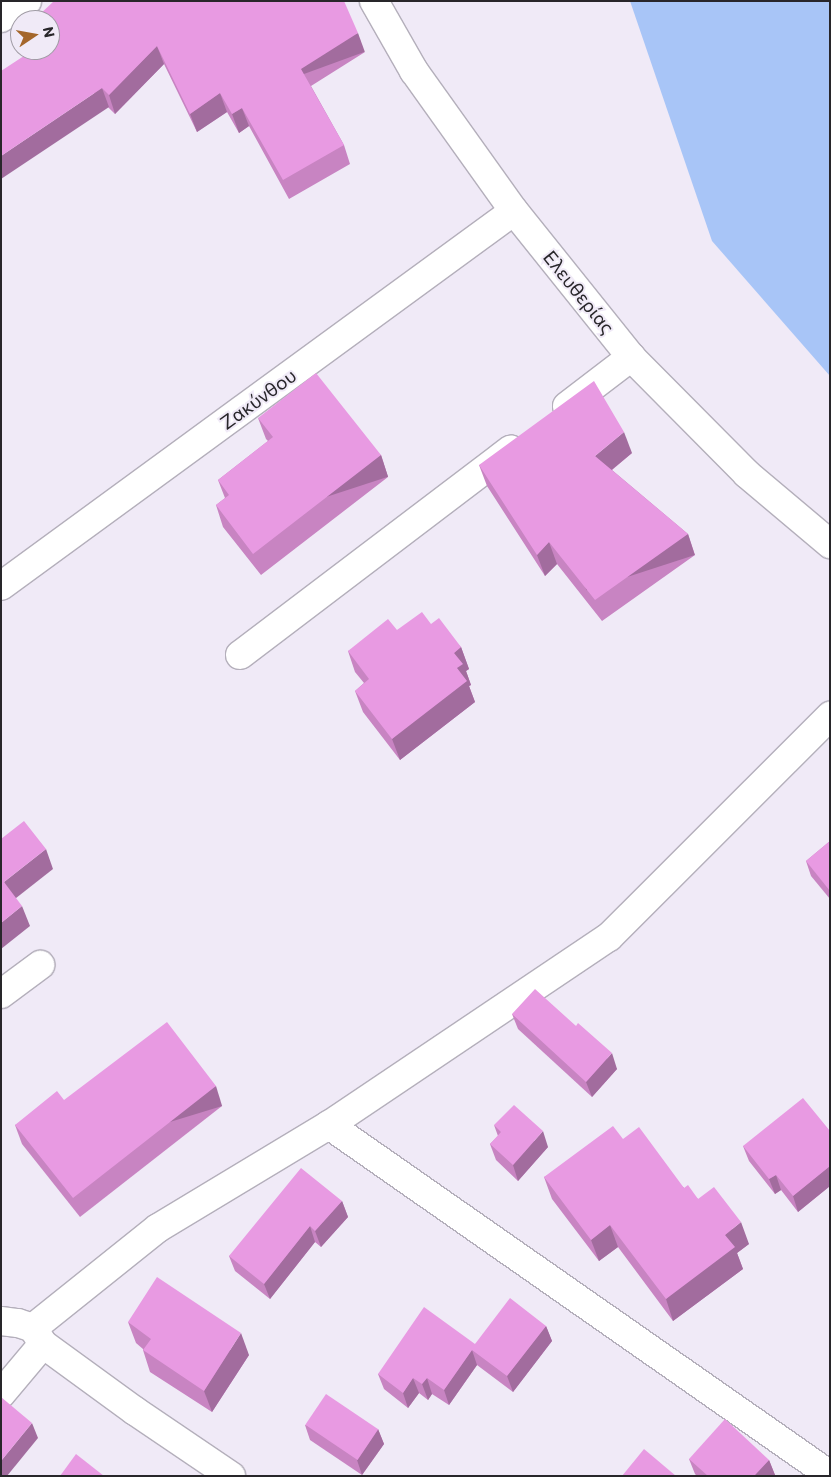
<!DOCTYPE html>
<html>
<head>
<meta charset="utf-8">
<style>
	body { margin:0 }
	#map { position:relative; width:831px; height:1477px; overflow:hidden; background:#f0eaf7; font-family:Commissioner,sans-serif }
	div>[style] { position:absolute }
	[style*='--x'] { left:calc(var(--x)*1px); top:calc(var(--y)*1px); width:calc(var(--w)*1px); rotate:calc(var(--a)*1deg) }
	.water>* { inset:0; background:#a8c5f7 }
	.roads { filter:drop-shadow(1px 0 #b4afbb) drop-shadow(-1px 0 #b4afbb) drop-shadow(0 1px #b4afbb) drop-shadow(0 -1px #b4afbb) }
	.minor>* { height:28px; margin:-14px; padding:0 14px; transform-origin:14px; border-radius:14px; background:#fff }
	.wall>* { inset:0; background:#c884c2 }
	.shaded-wall>* { inset:0; background:#a26c9e; transform-origin:0 0 }
	.building>* { inset:0; background:#e89ae2; transform-origin:0 0 }
	span { translate:-50% -50%; white-space:nowrap; text-align:center; line-height:1.15; -webkit-text-stroke:4px #f0eaf7; paint-order:stroke }
	.street-label { font-size:19px; color:#28262a }
	.frame { position:absolute; inset:0; border:2px solid #28262a; pointer-events:none }
	.north { position:absolute; left:10px; top:10px; width:50px; height:50px; box-sizing:border-box; background:#f0eaf7; border:1px solid #a09ca5; border-radius:50%; rotate:78deg; font-size:14px; font-weight:700; line-height:20px; text-align:center; color:#28262a }
	.north::after { content:''; display:block; margin:auto; width:18px; height:22px; background:#a4662b; clip-path:polygon(50% 0,100% 100%,50% 72%,0 100%) }
</style>
</head>
<body>
<div id="map">
	<div class="water">
		<i style="clip-path:polygon(630px 1px,830px 1px,830px 376px,712px 241px)"></i>
	</div>
	<div class="roads">
		<div class="minor">
			<i style="--x:374;--y:1;--w:81;--a:60.3"></i>
			<i style="--x:414;--y:71;--w:172;--a:54.5"></i>
			<i style="--x:514;--y:211;--w:187;--a:51.3"></i>
			<i style="--x:631;--y:357;--w:165;--a:45.2"></i>
			<i style="--x:747;--y:474;--w:109;--a:40.1"></i>
			<i style="--x:1;--y:18;--w:31;--a:-33"></i>
			<i style="--x:567;--y:406;--w:81;--a:-37.4"></i>
			<i style="--x:1;--y:586;--w:635;--a:-36.17"></i>
			<i style="--x:240;--y:655;--w:340;--a:-37.2"></i>
			<i style="--x:1;--y:994;--w:49;--a:-36.6"></i>
			<i style="--x:329;--y:1125;--w:611;--a:34.94"></i>
			<i style="--x:1;--y:1321;--w:17;--a:7"></i>
			<i style="--x:18;--y:1323;--w:16;--a:18"></i>
			<i style="--x:33;--y:1328;--w:19;--a:58"></i>
			<i style="--x:43;--y:1344;--w:114;--a:36.1"></i>
			<i style="--x:135;--y:1411;--w:116;--a:34.1"></i>
			<i style="--x:33;--y:1328;--w:160;--a:-38.7"></i>
			<i style="--x:158;--y:1228;--w:200;--a:-31.1"></i>
			<i style="--x:329;--y:1125;--w:337;--a:-33.9"></i>
			<i style="--x:609;--y:937;--w:313;--a:-45"></i>
			<i style="--x:1;--y:1394;--w:65;--a:-50"></i>
		</div>
	</div>
	<div class="wall">
		<i style="clip-path:polygon(37px 17px,365px 52px,311px 86px,344px 145px,350px 164px,289px 199px,249px 126px,239px 133px,227px 112px,197px 132px,164px 64px,115px 114px,50px 50px,50px 20px,38px 20px)"></i>
		<i style="clip-path:polygon(258px 418px,381px 455px,388px 477px,261px 575px,223px 527px,216px 505px,225px 498px,218px 480px,268px 441px,266px 439px)"></i>
		<i style="clip-path:polygon(632px 453px,612px 470px,688px 534px,695px 555px,602px 621px,557px 564px,545px 576px,487px 486px,479px 465px)"></i>
		<i style="clip-path:polygon(431px 624px,461px 647px,469px 669px,466px 671px,471px 685px,469px 686px,475px 702px,400px 760px,363px 712px,355px 691px,364px 683px,355px 672px,348px 651px,397px 630px)"></i>
		<i style="clip-path:polygon(830px 841px,830px 899px,811px 876px,806px 861px)"></i>
		<i style="clip-path:polygon(512px 1014px,576px 1026px,617px 1069px,592px 1097px,518px 1029px)"></i>
		<i style="clip-path:polygon(64px 1100px,222px 1106px,80px 1217px,22px 1144px,15px 1125px)"></i>
		<i style="clip-path:polygon(494px 1125px,548px 1147px,518px 1181px,496px 1160px,490px 1144px,498px 1136px)"></i>
		<i style="clip-path:polygon(830px 1131px,830px 1186px,798px 1212px,781px 1190px,775px 1194px,749px 1161px,743px 1146px)"></i>
		<i style="clip-path:polygon(623px 1139px,698px 1199px,749px 1244px,737px 1253px,743px 1269px,673px 1321px,618px 1247px,599px 1261px,552px 1199px,544px 1177px)"></i>
		<i style="clip-path:polygon(342px 1201px,348px 1217px,321px 1247px,315px 1242px,270px 1299px,235px 1271px,229px 1256px)"></i>
		<i style="clip-path:polygon(128px 1322px,249px 1355px,212px 1412px,150px 1372px,143px 1350px,143px 1349px,136px 1343px)"></i>
		<i style="clip-path:polygon(546px 1326px,552px 1341px,513px 1392px,477px 1365px,449px 1405px,432px 1394px,428px 1400px,419px 1393px,408px 1408px,384px 1389px,378px 1374px,475px 1344px)"></i>
		<i style="clip-path:polygon(305px 1425px,378px 1429px,384px 1444px,362px 1475px,310px 1440px)"></i>
		<i style="clip-path:polygon(689px 1459px,769px 1460px,775px 1475px,774px 1476px,697px 1476px,695px 1474px)"></i>
	</div>
	<div class="shaded-wall">
		<i style="left:358px;top:33px;width:20px;height:67px;rotate:70deg"></i>
		<i style="clip-path:polygon(157px 46px,164px 64px,115px 114px,109px 95px)"></i>
		<i style="clip-path:polygon(102px 88px,109px 107px,1px 179px,1px 156px)"></i>
		<i style="clip-path:polygon(220px 93px,227px 112px,197px 132px,190px 114px)"></i>
		<i style="clip-path:polygon(242px 108px,249px 126px,239px 133px,232px 114px)"></i>
		<i style="clip-path:polygon(624px 432px,632px 453px,603px 477px,595px 456px)"></i>
		<i style="left:381px;top:455px;width:23px;height:162px;rotate:72deg"></i>
		<i style="left:688px;top:534px;width:22px;height:114px;rotate:72deg"></i>
		<i style="clip-path:polygon(549px 542px,557px 564px,545px 576px,537px 555px)"></i>
		<i style="clip-path:polygon(461px 647px,469px 669px,466px 671px,471px 685px,469px 686px,475px 702px,400px 760px,392px 739px,457px 668px,454px 653px)"></i>
		<i style="clip-path:polygon(46px 849px,53px 869px,11px 902px,4px 882px)"></i>
		<i style="clip-path:polygon(22px 906px,30px 926px,1px 949px,1px 923px)"></i>
		<i style="clip-path:polygon(612px 1053px,617px 1069px,592px 1097px,586px 1082px)"></i>
		<i style="left:216px;top:1086px;width:21px;height:182px;rotate:73deg"></i>
		<i style="clip-path:polygon(543px 1131px,548px 1147px,518px 1181px,513px 1165px)"></i>
		<i style="clip-path:polygon(830px 1166px,830px 1186px,798px 1212px,793px 1196px)"></i>
		<i style="clip-path:polygon(776px 1175px,781px 1190px,775px 1194px,769px 1179px)"></i>
		<i style="clip-path:polygon(342px 1201px,348px 1217px,321px 1247px,315px 1231px)"></i>
		<i style="clip-path:polygon(741px 1222px,749px 1244px,737px 1253px,743px 1269px,673px 1321px,666px 1299px,725px 1235px)"></i>
		<i style="clip-path:polygon(610px 1225px,618px 1247px,599px 1261px,591px 1240px)"></i>
		<i style="clip-path:polygon(310px 1226px,315px 1242px,270px 1299px,264px 1284px)"></i>
		<i style="clip-path:polygon(546px 1326px,552px 1341px,513px 1392px,507px 1376px)"></i>
		<i style="clip-path:polygon(241px 1333px,249px 1355px,212px 1412px,204px 1391px)"></i>
		<i style="clip-path:polygon(472px 1350px,477px 1365px,449px 1405px,444px 1390px)"></i>
		<i style="clip-path:polygon(413px 1378px,419px 1393px,408px 1408px,403px 1393px)"></i>
		<i style="clip-path:polygon(427px 1378px,432px 1394px,428px 1400px,422px 1384px)"></i>
		<i style="clip-path:polygon(32px 1423px,38px 1438px,7px 1476px,1px 1476px,1px 1461px)"></i>
		<i style="clip-path:polygon(378px 1429px,384px 1444px,362px 1475px,357px 1460px)"></i>
		<i style="clip-path:polygon(769px 1460px,775px 1475px,774px 1476px,754px 1476px)"></i>
	</div>
	<div class="building">
		<i style="clip-path:polygon(54px 1px,344px 1px,358px 33px,301px 69px,344px 145px,283px 180px,242px 108px,232px 114px,220px 93px,190px 114px,157px 46px,109px 95px,102px 88px,1px 156px,1px 71px,33px 50px,50px 50px,50px 38px,54px 35px,50px 31px,50px 20px,40px 20px,37px 17px)"></i>
		<i style="clip-path:polygon(316px 373px,381px 455px,253px 554px,216px 505px,229px 495px,218px 480px,273px 437px,258px 418px)"></i>
		<i style="clip-path:polygon(594px 381px,624px 432px,595px 456px,688px 534px,595px 600px,549px 542px,537px 555px,479px 465px)"></i>
		<i style="clip-path:polygon(422px 612px,431px 624px,439px 618px,461px 647px,454px 653px,463px 664px,457px 668px,467px 681px,392px 739px,355px 691px,369px 679px,348px 651px,388px 619px,397px 630px)"></i>
		<i style="clip-path:polygon(24px 821px,46px 849px,4px 882px,22px 906px,1px 923px,1px 839px)"></i>
		<i style="clip-path:polygon(830px 841px,830px 891px,806px 861px)"></i>
		<i style="clip-path:polygon(535px 989px,576px 1026px,578px 1023px,612px 1053px,586px 1082px,512px 1014px)"></i>
		<i style="clip-path:polygon(167px 1022px,216px 1086px,73px 1198px,15px 1125px,57px 1091px,64px 1100px)"></i>
		<i style="clip-path:polygon(803px 1098px,830px 1131px,830px 1166px,793px 1196px,776px 1175px,769px 1179px,743px 1146px)"></i>
		<i style="clip-path:polygon(514px 1105px,543px 1131px,513px 1165px,490px 1144px,501px 1132px,494px 1125px)"></i>
		<i style="clip-path:polygon(613px 1126px,623px 1139px,639px 1127px,684px 1188px,688px 1185px,698px 1199px,714px 1187px,741px 1222px,725px 1235px,735px 1247px,666px 1299px,610px 1225px,591px 1240px,544px 1177px)"></i>
		<i style="clip-path:polygon(301px 1168px,342px 1201px,315px 1231px,310px 1226px,264px 1284px,229px 1256px)"></i>
		<i style="clip-path:polygon(157px 1277px,241px 1333px,204px 1391px,143px 1350px,151px 1339px,128px 1322px)"></i>
		<i style="clip-path:polygon(510px 1298px,546px 1326px,507px 1376px,472px 1350px,444px 1390px,427px 1378px,422px 1384px,413px 1378px,403px 1393px,378px 1374px,424px 1307px,475px 1344px)"></i>
		<i style="left:326px;top:1394px;width:63px;height:37px;rotate:34deg"></i>
		<i style="clip-path:polygon(1px 1397px,32px 1423px,1px 1461px)"></i>
		<i style="clip-path:polygon(725px 1419px,769px 1460px,754px 1476px,708px 1476px,689px 1459px)"></i>
		<i style="clip-path:polygon(644px 1449px,676px 1476px,622px 1476px)"></i>
		<i style="clip-path:polygon(76px 1454px,104px 1476px,60px 1476px)"></i>
	</div>
	<div class="street-label">
		<span style="left:579px;top:292px;rotate:51deg">Ελευθερίας</span>
		<span style="left:258px;top:399px;rotate:-36deg">Ζακύνθου</span>
	</div>
	<div class="frame"></div>
	<div class="north">N</div>
</div>
</body>
</html>
